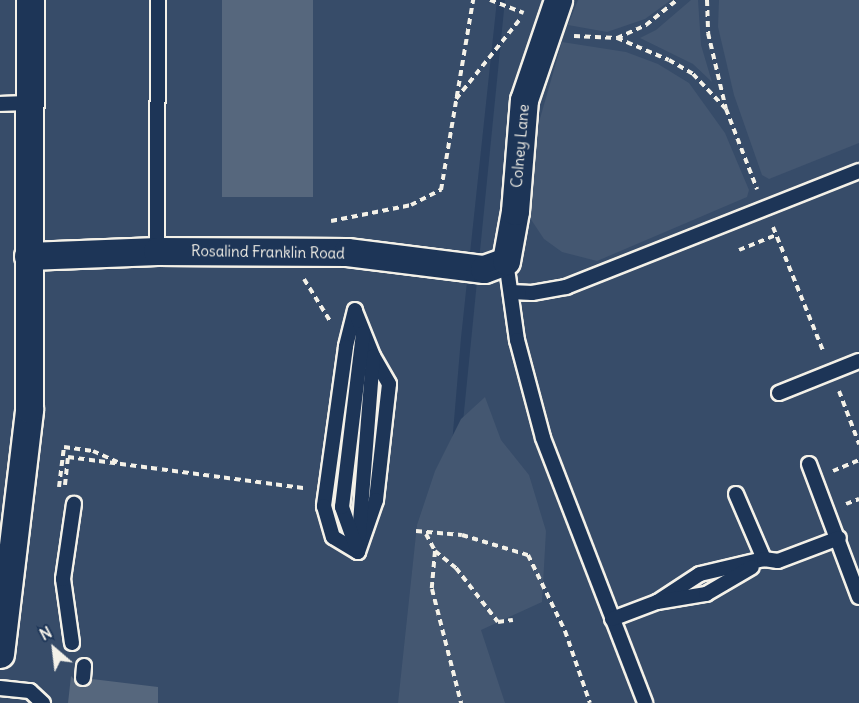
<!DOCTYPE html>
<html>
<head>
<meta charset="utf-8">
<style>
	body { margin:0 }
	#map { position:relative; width:859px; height:703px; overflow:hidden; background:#2a4060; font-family:Delius,sans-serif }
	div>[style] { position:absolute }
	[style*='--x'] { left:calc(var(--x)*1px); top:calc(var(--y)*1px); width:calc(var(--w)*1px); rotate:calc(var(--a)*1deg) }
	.built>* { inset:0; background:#374c69 }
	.green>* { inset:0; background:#445771 }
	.building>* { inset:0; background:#56677d; transform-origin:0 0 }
	.path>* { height:4px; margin-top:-2px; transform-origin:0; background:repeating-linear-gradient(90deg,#f4f1e8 0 6px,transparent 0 10.5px) }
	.roads { filter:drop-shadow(2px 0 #f4f1e8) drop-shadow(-2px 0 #f4f1e8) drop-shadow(0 2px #f4f1e8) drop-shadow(0 -2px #f4f1e8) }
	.lane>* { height:14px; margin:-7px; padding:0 7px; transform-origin:7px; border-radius:7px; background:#1d3557 }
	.street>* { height:27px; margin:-13.5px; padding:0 13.5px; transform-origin:13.5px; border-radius:13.5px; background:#1d3557 }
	span { translate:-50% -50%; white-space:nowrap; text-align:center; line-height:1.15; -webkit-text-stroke:4.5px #1d3557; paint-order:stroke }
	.street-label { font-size:15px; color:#f4f1e8 }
	.north { position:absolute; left:24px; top:619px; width:60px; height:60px; -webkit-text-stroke:4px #1d3557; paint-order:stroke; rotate:332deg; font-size:16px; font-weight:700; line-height:24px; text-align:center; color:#f4f1e8 }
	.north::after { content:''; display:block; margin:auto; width:21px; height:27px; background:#f4f1e8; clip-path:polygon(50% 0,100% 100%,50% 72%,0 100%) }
</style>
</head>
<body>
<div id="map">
	<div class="built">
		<i style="clip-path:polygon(0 0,497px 0,461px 338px,430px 703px,0 703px)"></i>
		<i style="clip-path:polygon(505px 0,859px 0,859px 703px,472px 703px,446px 593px)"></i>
	</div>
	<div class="green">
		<i style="clip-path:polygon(578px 0,671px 0,645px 19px,607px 32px,568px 25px)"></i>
		<i style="clip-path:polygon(691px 0,698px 0,701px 45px,712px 82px,693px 64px,640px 38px,656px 30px)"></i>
		<i style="clip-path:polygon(719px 0,859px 0,859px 143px,769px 179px,762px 175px,734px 95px,718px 27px)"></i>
		<i style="clip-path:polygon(562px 42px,626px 52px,658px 64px,689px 83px,725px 133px,749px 190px,747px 197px,597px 261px,562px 252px,544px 239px,530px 218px,529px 178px,539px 122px)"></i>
		<i style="clip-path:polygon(485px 397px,501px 440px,529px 475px,546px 531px,542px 602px,481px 630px,505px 703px,398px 703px,417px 525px,435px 471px,461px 419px)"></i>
	</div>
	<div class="building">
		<i style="left:222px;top:0;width:91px;height:197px"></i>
		<i style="clip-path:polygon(71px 676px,82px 687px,92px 679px,158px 687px,158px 703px,68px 703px)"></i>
	</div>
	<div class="path">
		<i style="--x:490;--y:0;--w:36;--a:21"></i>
		<i style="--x:707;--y:0;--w:33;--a:88"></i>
		<i style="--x:708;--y:33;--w:78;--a:76.7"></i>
		<i style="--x:726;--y:109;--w:86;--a:68.8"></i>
		<i style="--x:574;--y:36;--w:43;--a:2.7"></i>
		<i style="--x:617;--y:38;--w:56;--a:22.9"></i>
		<i style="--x:669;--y:60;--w:28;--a:30"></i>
		<i style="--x:693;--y:74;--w:48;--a:46.7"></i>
		<i style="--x:617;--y:38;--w:32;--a:-24"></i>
		<i style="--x:646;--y:25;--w:40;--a:-39"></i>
		<i style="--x:456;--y:99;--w:102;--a:-51.3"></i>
		<i style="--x:331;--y:221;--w:82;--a:-11.3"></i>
		<i style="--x:411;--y:205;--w:34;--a:-27"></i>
		<i style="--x:441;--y:190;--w:193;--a:-80.4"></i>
		<i style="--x:773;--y:227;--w:136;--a:68"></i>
		<i style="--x:739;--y:250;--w:40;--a:-22"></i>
		<i style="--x:304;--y:279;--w:49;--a:58.2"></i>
		<i style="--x:839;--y:391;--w:57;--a:69.3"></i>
		<i style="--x:833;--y:471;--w:28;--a:-23"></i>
		<i style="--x:65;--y:485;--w:28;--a:-84"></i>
		<i style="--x:68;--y:457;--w:239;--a:7.5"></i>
		<i style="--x:59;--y:487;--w:40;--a:-82.9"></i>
		<i style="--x:64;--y:447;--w:29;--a:8"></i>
		<i style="--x:93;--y:451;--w:27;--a:24"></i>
		<i style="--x:846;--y:504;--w:14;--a:-21"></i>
		<i style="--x:416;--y:531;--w:46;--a:5"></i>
		<i style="--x:462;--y:535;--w:69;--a:16.9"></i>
		<i style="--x:528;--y:555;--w:85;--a:64"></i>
		<i style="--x:565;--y:631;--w:76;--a:70.9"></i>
		<i style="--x:426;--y:534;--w:19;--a:62"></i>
		<i style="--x:435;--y:551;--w:27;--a:39"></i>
		<i style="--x:456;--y:568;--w:68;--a:52.1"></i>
		<i style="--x:498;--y:622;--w:15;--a:-8"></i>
		<i style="--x:435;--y:551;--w:38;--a:95"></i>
		<i style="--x:432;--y:589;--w:118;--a:75.7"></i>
	</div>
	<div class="roads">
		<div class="lane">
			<i style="--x:0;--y:104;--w:28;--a:-2"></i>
			<i style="--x:157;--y:251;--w:251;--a:-89.8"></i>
			<i style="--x:506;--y:261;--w:80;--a:82.1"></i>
			<i style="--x:517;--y:340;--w:101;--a:75.1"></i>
			<i style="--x:543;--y:438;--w:284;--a:68.9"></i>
			<i style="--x:511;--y:292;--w:21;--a:3"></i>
			<i style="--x:532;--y:293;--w:35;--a:-10"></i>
			<i style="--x:566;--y:287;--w:315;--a:-21.6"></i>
			<i style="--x:355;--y:310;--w:38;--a:104"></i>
			<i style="--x:346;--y:347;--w:161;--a:97.9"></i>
			<i style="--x:324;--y:506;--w:32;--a:74"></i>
			<i style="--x:333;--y:537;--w:29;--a:31"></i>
			<i style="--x:355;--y:311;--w:48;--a:68.2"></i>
			<i style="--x:373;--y:356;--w:32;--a:60"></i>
			<i style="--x:389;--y:384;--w:117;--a:96.4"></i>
			<i style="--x:376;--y:500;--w:55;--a:109.1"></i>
			<i style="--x:779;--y:393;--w:86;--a:-21.8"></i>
			<i style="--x:809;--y:464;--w:142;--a:69.4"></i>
			<i style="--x:736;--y:494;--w:71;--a:66.7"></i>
			<i style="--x:359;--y:535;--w:179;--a:-85.5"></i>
			<i style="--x:358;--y:552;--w:48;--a:-109.6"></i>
			<i style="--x:342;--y:507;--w:175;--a:-83.1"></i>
			<i style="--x:657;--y:602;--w:51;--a:-33.1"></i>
			<i style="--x:700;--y:574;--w:66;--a:-13.2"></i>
			<i style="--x:764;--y:559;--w:14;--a:8"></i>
			<i style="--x:778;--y:561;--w:65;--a:-20.7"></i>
			<i style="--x:612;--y:619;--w:48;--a:-20.7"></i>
			<i style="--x:657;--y:602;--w:50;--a:-9.3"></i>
			<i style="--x:706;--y:594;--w:53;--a:-30.4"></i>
			<i style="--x:72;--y:643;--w:65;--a:-98"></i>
			<i style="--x:63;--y:579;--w:76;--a:-81.7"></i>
			<i style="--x:83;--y:678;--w:12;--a:-85"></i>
			<i style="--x:0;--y:688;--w:30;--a:6"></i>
			<i style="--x:30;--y:691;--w:18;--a:43"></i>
		</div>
		<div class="street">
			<i style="--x:28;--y:256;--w:129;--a:-2.2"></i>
			<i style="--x:157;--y:251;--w:190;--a:0.3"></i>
			<i style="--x:347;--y:252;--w:138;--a:7.1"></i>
			<i style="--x:484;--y:269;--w:23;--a:-20"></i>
			<i style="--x:506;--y:261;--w:51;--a:-79.8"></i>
			<i style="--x:515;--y:211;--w:111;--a:-85.4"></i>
			<i style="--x:524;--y:100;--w:106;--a:-71.2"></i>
			<i style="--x:0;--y:654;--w:247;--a:-83.2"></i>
			<i style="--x:29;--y:409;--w:409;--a:-89.9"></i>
		</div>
	</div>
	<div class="street-label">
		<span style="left:520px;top:146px;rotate:-85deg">Colney Lane</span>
		<span style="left:268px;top:252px;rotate:1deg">Rosalind Franklin Road</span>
	</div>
	<div class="north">N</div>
</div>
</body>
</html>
